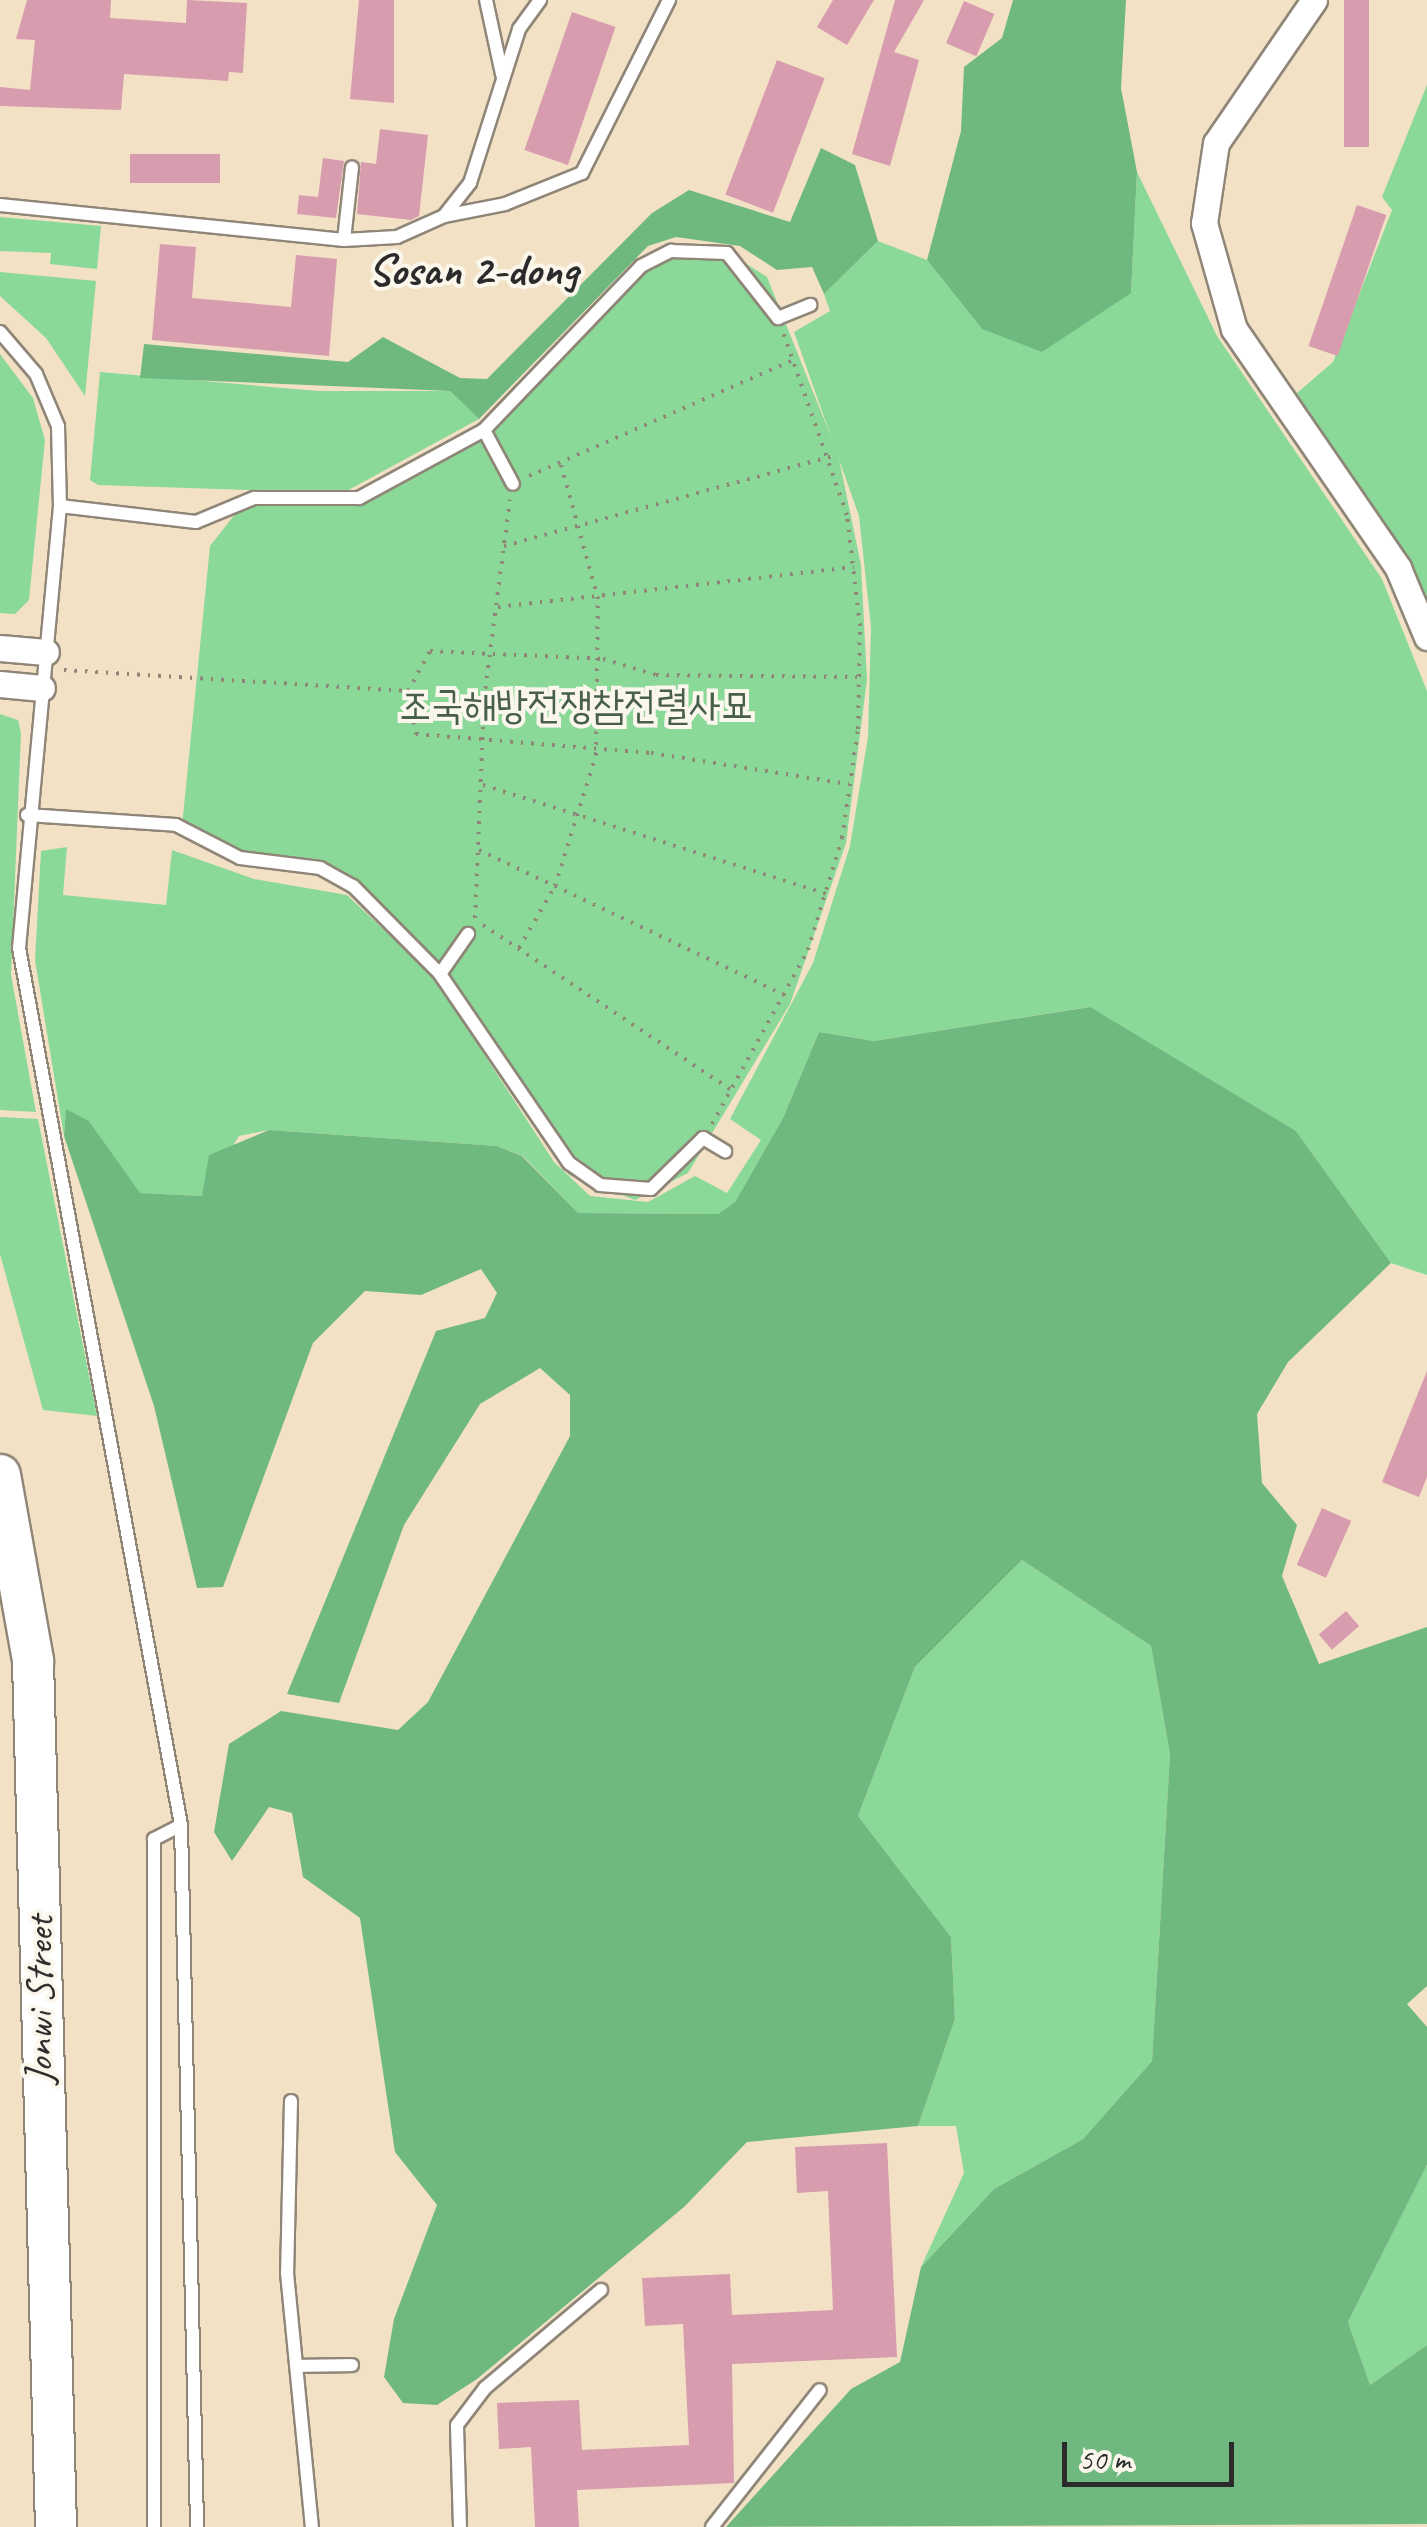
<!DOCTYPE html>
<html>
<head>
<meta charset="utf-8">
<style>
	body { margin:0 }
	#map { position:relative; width:1427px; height:2527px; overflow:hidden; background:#f3e1c6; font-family:Caveat,"Poor Story",sans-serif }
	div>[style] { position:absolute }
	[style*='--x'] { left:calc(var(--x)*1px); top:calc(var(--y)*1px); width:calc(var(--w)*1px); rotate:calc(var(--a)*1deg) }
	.green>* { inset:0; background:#8ad998 }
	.forest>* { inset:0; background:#6fb980 }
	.building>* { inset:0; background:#d79cad; transform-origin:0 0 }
	.path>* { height:4px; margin-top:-2px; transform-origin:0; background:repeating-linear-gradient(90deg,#8f8678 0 2.5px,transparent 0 10.5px) }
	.roads { filter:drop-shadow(2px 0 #8f8678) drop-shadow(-2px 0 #8f8678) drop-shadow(0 2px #8f8678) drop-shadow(0 -2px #8f8678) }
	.service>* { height:12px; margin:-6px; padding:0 6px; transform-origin:6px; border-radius:6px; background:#fff }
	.minor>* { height:25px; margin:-12.5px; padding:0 12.5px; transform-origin:12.5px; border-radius:12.5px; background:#fff }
	.primary>* { height:40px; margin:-20px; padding:0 20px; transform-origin:20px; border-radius:20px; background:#fff }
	span { translate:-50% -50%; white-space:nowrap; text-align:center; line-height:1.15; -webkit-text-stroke:8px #fbf7ec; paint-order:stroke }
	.park-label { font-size:40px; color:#485f4c }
	.street-label { font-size:40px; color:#2b2b2b }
	.quarter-label { font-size:45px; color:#2b2b2b; font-weight:700 }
	.scale { position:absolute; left:1062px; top:2442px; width:172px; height:45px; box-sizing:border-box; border:5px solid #2b2b2b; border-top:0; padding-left:12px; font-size:30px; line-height:35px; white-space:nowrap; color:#2b2b2b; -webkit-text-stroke:8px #fbf7ec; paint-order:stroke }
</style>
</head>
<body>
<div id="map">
	<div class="green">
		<i style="clip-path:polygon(1427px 85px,1427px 611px,1297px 393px,1333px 362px,1392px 210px,1382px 197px)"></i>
		<i style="clip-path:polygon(1137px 172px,1217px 336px,1382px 579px,1427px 691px,1427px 1275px,1391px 1263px,1296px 1131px,1089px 1007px,874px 1041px,819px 1032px,783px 1118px,735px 1202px,718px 1214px,578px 1213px,523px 1156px,497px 1146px,269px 1130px,239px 1136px,202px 1196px,139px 1193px,89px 1121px,66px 1110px,64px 1136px,35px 960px,41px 851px,67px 847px,63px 895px,166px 905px,172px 850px,254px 879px,347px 895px,434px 977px,554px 1162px,590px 1196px,648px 1202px,695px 1176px,727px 1193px,761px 1140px,730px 1119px,813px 963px,850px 846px,868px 737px,871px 627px,859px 516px,794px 332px,830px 311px,824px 294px,878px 241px,927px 260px,982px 329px,1131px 293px)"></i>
		<i style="clip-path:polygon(0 217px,101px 226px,97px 269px,50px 264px,51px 253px,0 251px)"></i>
		<i style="clip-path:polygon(715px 244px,767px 277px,838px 454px,861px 565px,867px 680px,846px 843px,790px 1004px,688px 1173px,635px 1200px,569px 1175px,436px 976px,352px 890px,320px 873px,236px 865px,181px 836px,210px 546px,250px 495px,346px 498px,481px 426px,638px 261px,669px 245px)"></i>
		<i style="clip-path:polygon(0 272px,96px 281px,85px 396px,46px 338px,0 296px)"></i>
		<i style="clip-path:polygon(0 354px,33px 398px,45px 440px,29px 600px,15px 614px,0 613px)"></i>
		<i style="clip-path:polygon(100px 372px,318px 391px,450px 391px,479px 419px,343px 493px,98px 485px,90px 480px)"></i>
		<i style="clip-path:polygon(0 714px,18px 720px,21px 733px,11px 975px,36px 1112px,0 1110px)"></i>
		<i style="clip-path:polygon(0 1117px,38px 1119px,97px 1416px,43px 1410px,0 1254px)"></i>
		<i style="clip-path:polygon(1022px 1560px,1151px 1646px,1170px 1754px,1152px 2061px,1083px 2139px,994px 2189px,921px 2267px,964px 2173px,956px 2126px,918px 2126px,955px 2019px,951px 1937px,858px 1816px,915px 1667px)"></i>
		<i style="clip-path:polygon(1427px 2165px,1427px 2345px,1370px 2385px,1348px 2322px)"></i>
	</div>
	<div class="forest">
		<i style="clip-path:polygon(1013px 0,1126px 0,1121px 88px,1137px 172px,1131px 293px,1042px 352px,982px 329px,927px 260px,961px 131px,964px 67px,1002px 38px)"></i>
		<i style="clip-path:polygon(821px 148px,855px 165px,878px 241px,824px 294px,812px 267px,777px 270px,740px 246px,676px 237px,648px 246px,479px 419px,450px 391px,140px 378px,144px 344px,348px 362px,383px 337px,460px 378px,487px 379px,652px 213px,689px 190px,790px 222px)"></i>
		<i style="clip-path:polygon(1090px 1007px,1296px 1131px,1391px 1263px,1288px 1362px,1257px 1414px,1262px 1483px,1297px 1525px,1282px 1576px,1319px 1664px,1427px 1627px,1427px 1986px,1407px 2004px,1427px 2027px,1427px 2165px,1348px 2322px,1370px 2385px,1427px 2345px,1427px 2524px,726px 2527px,851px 2389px,900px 2362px,921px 2267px,994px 2189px,1083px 2139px,1152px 2061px,1170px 1754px,1151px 1646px,1022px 1560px,915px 1667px,858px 1816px,951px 1937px,955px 2019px,918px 2126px,747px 2142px,684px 2207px,477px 2379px,437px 2405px,403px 2403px,384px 2377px,394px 2319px,437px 2205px,395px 2152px,360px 1918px,303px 1877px,292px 1813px,269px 1807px,232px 1861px,214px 1832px,229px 1744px,281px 1711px,398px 1730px,428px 1702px,570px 1436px,570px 1395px,540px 1368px,480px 1404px,404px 1525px,339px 1703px,287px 1694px,436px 1331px,485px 1318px,497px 1293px,481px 1269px,421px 1295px,365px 1291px,313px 1343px,223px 1587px,197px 1588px,154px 1406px,64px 1136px,66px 1109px,89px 1121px,140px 1193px,202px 1196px,209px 1155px,269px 1130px,497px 1146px,522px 1156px,578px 1213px,718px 1214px,735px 1202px,783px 1118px,819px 1032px,874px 1041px)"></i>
	</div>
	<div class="building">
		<i style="clip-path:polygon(27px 0,111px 0,110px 18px,186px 23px,187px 0,247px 3px,243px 73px,229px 72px,228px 81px,124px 74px,121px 110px,0 106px,0 87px,30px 90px,35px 40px,16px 39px)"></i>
		<i style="clip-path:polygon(359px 0,394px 0,394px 103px,350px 99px)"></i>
		<i style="clip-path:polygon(833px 0,874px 0,847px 45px,817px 27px)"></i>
		<i style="clip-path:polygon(895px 0,924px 0,894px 52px,919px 60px,890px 166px,852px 154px)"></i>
		<i style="left:1344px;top:0;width:25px;height:147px"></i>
		<i style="left:964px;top:1px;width:33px;height:46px;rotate:23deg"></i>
		<i style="left:572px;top:12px;width:46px;height:146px;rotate:19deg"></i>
		<i style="left:777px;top:60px;width:51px;height:144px;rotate:21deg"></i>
		<i style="clip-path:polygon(380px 129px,428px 135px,419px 216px,411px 220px,357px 214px,361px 162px,376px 164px)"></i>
		<i style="left:220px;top:154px;width:29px;height:90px;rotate:90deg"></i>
		<i style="clip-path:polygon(323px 158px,344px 161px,336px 218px,297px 214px,299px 195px,318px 197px)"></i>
		<i style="left:1357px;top:205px;width:31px;height:149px;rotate:19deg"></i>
		<i style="clip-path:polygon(160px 244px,196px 247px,192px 298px,291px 307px,296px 255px,337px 259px,329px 356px,152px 340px)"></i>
		<i style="clip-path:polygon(1427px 1371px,1427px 1477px,1419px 1497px,1382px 1482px)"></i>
		<i style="left:1322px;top:1508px;width:32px;height:62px;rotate:24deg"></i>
		<i style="left:1346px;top:1611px;width:20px;height:36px;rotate:49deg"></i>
		<i style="clip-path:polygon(887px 2143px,897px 2357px,732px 2364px,734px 2483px,577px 2490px,579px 2527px,535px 2527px,531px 2447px,499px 2449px,497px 2403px,579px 2400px,582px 2450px,689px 2445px,683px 2324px,645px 2326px,642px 2278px,730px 2274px,732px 2315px,833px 2310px,828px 2191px,797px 2193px,795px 2147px)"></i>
	</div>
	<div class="path">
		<i style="--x:529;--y:476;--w:291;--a:-23.7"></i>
		<i style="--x:504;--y:546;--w:340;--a:-15.3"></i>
		<i style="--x:498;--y:607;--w:358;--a:-6.4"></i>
		<i style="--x:64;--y:670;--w:345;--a:3.5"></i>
		<i style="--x:408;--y:691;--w:44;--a:79.5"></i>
		<i style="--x:416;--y:734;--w:236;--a:4.6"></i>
		<i style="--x:651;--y:753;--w:200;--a:8.9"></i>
		<i style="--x:408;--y:691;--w:46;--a:-61.2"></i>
		<i style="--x:430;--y:651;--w:173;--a:2.6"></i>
		<i style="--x:603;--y:659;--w:55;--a:16.8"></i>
		<i style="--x:656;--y:675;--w:201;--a:0.6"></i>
		<i style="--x:483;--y:785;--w:360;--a:17.6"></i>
		<i style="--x:479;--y:850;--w:341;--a:25.4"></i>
		<i style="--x:475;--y:918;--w:219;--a:-87.6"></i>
		<i style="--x:484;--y:699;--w:201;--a:-82.6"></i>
		<i style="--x:483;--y:925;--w:300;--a:33.6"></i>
		<i style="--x:519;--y:948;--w:72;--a:-59.9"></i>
		<i style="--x:555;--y:886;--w:137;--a:-72.6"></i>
		<i style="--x:596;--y:755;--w:156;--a:-89.3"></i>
		<i style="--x:598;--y:599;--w:143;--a:-105.4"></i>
		<i style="--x:712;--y:1124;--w:199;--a:-61.1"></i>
		<i style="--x:808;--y:950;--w:117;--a:-73.1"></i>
		<i style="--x:842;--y:838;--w:110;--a:-81.6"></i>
		<i style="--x:858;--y:729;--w:103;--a:-88.9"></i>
		<i style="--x:860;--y:626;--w:112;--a:-96.7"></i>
		<i style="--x:847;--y:515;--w:194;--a:-109.3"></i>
	</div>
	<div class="roads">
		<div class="service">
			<i style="--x:486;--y:0;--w:76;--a:77.8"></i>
			<i style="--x:0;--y:205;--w:346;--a:5.8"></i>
			<i style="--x:344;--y:240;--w:53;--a:-3.2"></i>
			<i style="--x:397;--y:237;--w:51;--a:-24.1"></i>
			<i style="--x:444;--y:216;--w:42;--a:-51.8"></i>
			<i style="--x:470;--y:183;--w:162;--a:-72.3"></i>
			<i style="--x:519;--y:29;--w:36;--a:-54"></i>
			<i style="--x:444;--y:216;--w:62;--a:-11.1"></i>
			<i style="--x:505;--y:204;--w:83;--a:-21.9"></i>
			<i style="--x:582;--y:173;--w:194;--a:-63.3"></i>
			<i style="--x:344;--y:240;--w:73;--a:-83.7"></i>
			<i style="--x:0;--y:332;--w:55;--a:49.4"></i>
			<i style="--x:36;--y:374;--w:56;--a:67.1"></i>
			<i style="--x:58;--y:426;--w:80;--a:88.6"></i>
			<i style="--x:60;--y:506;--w:444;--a:95.3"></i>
			<i style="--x:19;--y:948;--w:892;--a:79.53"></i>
			<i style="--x:181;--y:1825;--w:702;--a:88.69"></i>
			<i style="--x:484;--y:430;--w:61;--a:61.8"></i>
			<i style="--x:60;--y:506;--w:137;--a:6.7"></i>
			<i style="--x:196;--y:522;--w:63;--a:-22.5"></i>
			<i style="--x:254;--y:498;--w:105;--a:0"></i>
			<i style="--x:359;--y:498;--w:142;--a:-28.5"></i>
			<i style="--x:484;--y:430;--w:227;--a:-46.2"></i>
			<i style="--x:641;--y:266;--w:34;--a:-27"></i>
			<i style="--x:671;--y:251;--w:56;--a:2"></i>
			<i style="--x:727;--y:253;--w:83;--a:51.9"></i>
			<i style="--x:778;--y:318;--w:35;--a:-22"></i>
			<i style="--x:27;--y:815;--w:149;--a:3.8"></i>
			<i style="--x:176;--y:825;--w:72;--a:27.3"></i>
			<i style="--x:240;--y:858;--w:81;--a:7.1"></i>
			<i style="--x:320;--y:868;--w:38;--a:29"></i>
			<i style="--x:353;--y:886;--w:124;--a:45.3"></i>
			<i style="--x:440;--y:974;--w:229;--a:55.7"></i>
			<i style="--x:569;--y:1163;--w:38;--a:35"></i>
			<i style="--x:600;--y:1185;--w:51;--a:4.5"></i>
			<i style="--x:651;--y:1189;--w:73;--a:-44.4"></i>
			<i style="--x:703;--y:1138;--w:26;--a:31"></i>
			<i style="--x:440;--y:974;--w:49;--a:-55"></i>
			<i style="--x:291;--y:2101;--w:172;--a:91.3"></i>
			<i style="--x:287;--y:2273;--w:255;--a:84.4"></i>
			<i style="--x:297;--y:2366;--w:55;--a:-1"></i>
			<i style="--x:154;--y:2527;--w:688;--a:-90"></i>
			<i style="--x:154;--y:1839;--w:30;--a:-27"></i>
			<i style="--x:460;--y:2527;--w:102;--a:-91.7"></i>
			<i style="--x:457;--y:2425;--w:46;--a:-52.9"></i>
			<i style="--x:485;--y:2388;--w:152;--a:-40.2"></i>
			<i style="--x:712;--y:2527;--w:174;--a:-51.8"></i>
		</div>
		<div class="minor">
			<i style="--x:1314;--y:0;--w:173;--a:124.4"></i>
			<i style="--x:1216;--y:143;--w:81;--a:98.5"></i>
			<i style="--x:1204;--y:223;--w:110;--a:74.2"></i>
			<i style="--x:1234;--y:329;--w:290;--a:55.5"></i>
			<i style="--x:1398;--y:568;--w:75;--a:67.2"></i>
			<i style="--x:0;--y:648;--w:46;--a:5"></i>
			<i style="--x:0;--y:684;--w:42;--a:5.4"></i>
		</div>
		<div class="primary">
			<i style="--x:0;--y:1475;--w:189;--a:79.9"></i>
			<i style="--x:33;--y:1661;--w:866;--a:88.48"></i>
		</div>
	</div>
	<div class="park-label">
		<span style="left:576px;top:705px">조국해방전쟁참전렬사묘</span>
	</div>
	<div class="street-label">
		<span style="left:39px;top:2000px;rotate:-90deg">Jonwi Street</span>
	</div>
	<div class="quarter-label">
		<span style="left:473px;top:270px">Sosan 2-dong</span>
	</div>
	<div class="scale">50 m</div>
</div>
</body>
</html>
